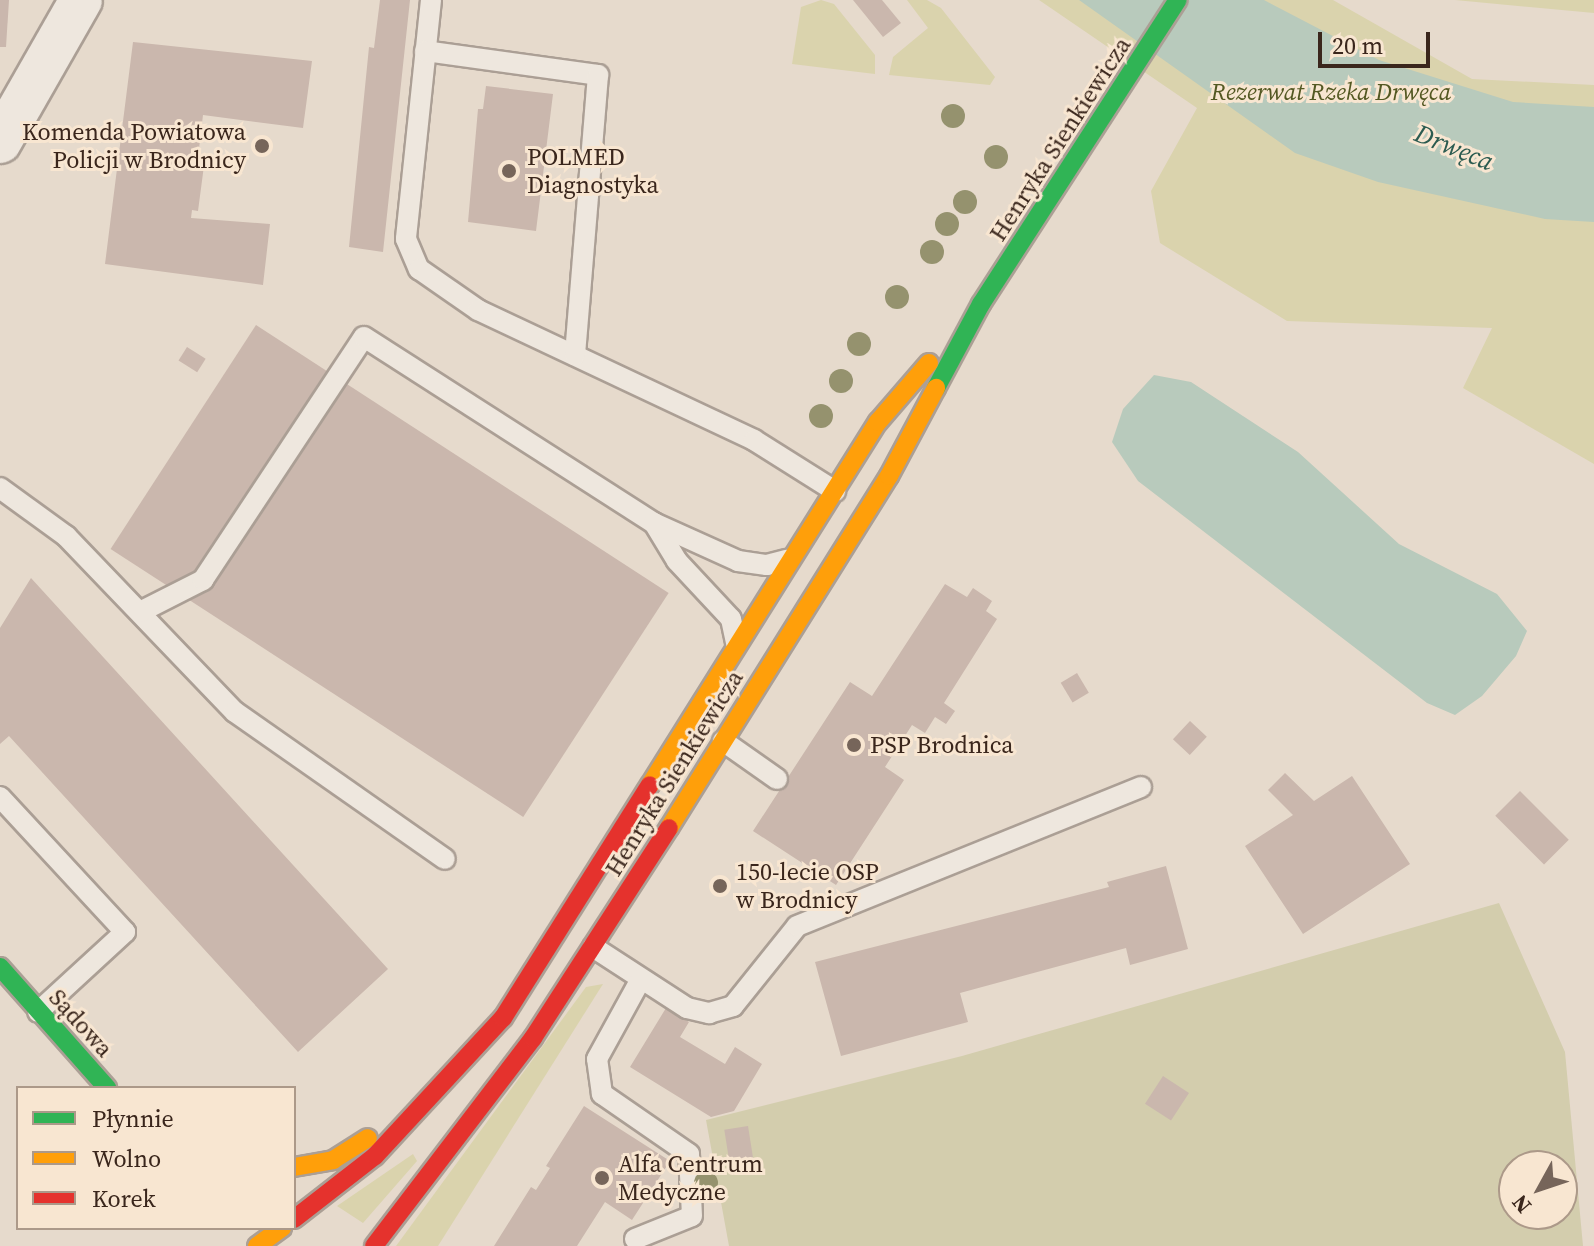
<!DOCTYPE html>
<html>
<head>
<meta charset="utf-8">
<style>
	body { margin:0 }
	#map { position:relative; width:1594px; height:1246px; overflow:hidden; background:#e6dacc; font-family:"Source Serif 4",serif }
	div>[style] { position:absolute }
	[style*='--x'] { left:calc(var(--x)*1px); top:calc(var(--y)*1px); width:calc(var(--w)*1px); rotate:calc(var(--a)*1deg) }
	.green>* { inset:0; background:#dad3ad }
	.cemetery>* { inset:0; background:#d3cdad }
	.water>* { inset:0; background:#b8cabc }
	.building>* { inset:0; background:#cab7ad; transform-origin:0 0 }
	.roads { filter:drop-shadow(2px 0 #ab9f95) drop-shadow(-2px 0 #ab9f95) drop-shadow(0 2px #ab9f95) drop-shadow(0 -2px #ab9f95) }
	.lane>* { height:20px; margin:-10px; padding:0 10px; transform-origin:10px; border-radius:10px; background:#eee7de }
	.street>* { height:42px; margin:-21px; padding:0 21px; transform-origin:21px; border-radius:21px; background:#eee7de }
	.fast>* { height:18px; margin:-9px; padding:0 9px; transform-origin:9px; border-radius:9px; background:#30b455 }
	.slow>* { height:18px; margin:-9px; padding:0 9px; transform-origin:9px; border-radius:9px; background:#ff9f0a }
	.jam>* { height:18px; margin:-9px; padding:0 9px; transform-origin:9px; border-radius:9px; background:#e5322d }
	.trees>* { width:24px; height:24px; margin:-12px; border-radius:50%; background:#95926e }
	.dots>* { width:22px; height:22px; translate:-50% -50%; box-sizing:border-box; border:4px solid #f8e6d1; border-radius:50% }
	span { translate:-50% -50%; white-space:nowrap; text-align:center; line-height:1.15; -webkit-text-stroke:6px #f8e6d1; paint-order:stroke }
	.park-label { font-size:24px; color:#535822; font-style:italic }
	.poi-label { font-size:24px; color:#3a261c }
	.right { translate:-100% -50%; text-align:right }
	.left { translate:0 -50%; text-align:left }
	.street-label { font-size:24px; color:#3a261c }
	.water-label { font-size:26px; color:#2b5b50; font-style:italic }
	.legend { position:absolute; left:16px; top:1086px; width:280px; height:144px; box-sizing:border-box; background:#f8e6d1; border:2px solid #ac9989; margin:0; padding:10px 14px; list-style:none; font-size:24px; color:#3a261c }
	.legend li { display:flex; align-items:center; gap:16px; height:40px }
	.legend b { width:40px; border:2px solid #ac9989 }
	.north { position:absolute; left:1498px; top:1150px; width:80px; height:80px; box-sizing:border-box; background:#f8e6d1; border:2px solid #ac9989; border-radius:50%; rotate:230deg; font-size:22px; font-weight:700; line-height:32px; text-align:center; color:#3a261c }
	.north::after { content:''; display:block; margin:auto; width:28px; height:36px; background:#76655a; clip-path:polygon(50% 0,100% 100%,50% 72%,0 100%) }
	.scale { position:absolute; left:1318px; top:32px; width:112px; height:36px; box-sizing:border-box; border:4px solid #3a261c; border-top:0; padding-left:10px; font-size:24px; line-height:28px; white-space:nowrap; color:#3a261c; -webkit-text-stroke:6px #f8e6d1; paint-order:stroke }
</style>
</head>
<body>
<div id="map">
	<div class="green">
		<i style="clip-path:polygon(821px 0,834px 4px,875px 55px,875px 74px,792px 64px,801px 7px)"></i>
		<i style="clip-path:polygon(907px 0,927px 0,941px 8px,995px 77px,990px 85px,889px 75px,893px 57px,928px 28px)"></i>
		<i style="clip-path:polygon(1039px 0,1333px 0,1472px 79px,1594px 85px,1594px 464px,1463px 388px,1492px 328px,1287px 321px,1160px 243px,1151px 191px,1197px 108px)"></i>
		<i style="clip-path:polygon(1455px 0,1594px 0,1594px 13px)"></i>
		<i style="clip-path:polygon(603px 984px,438px 1246px,396px 1246px,586px 987px)"></i>
		<i style="clip-path:polygon(413px 1154px,417px 1161px,363px 1223px,337px 1206px)"></i>
	</div>
	<div class="cemetery">
		<i style="clip-path:polygon(evenodd,1499px 903px,1565px 1052px,1583px 1246px,729px 1246px,706px 1120px,962px 1056px,1499px 903px,1514px 1166px,1562px 1166px,1562px 1214px,1514px 1214px,1514px 1166px)"></i>
	</div>
	<div class="water">
		<i style="clip-path:polygon(1079px 0,1264px 0,1379px 60px,1513px 102px,1594px 107px,1594px 222px,1545px 219px,1378px 182px,1295px 153px)"></i>
		<i style="clip-path:polygon(1154px 375px,1191px 382px,1298px 452px,1399px 544px,1497px 594px,1527px 631px,1516px 656px,1482px 696px,1455px 715px,1427px 703px,1138px 481px,1112px 442px,1123px 409px)"></i>
	</div>
	<div class="building">
		<i style="clip-path:polygon(0 0,9px 0,6px 47px,0 47px)"></i>
		<i style="clip-path:polygon(380px 0,410px 0,383px 252px,349px 247px,369px 47px,374px 48px)"></i>
		<i style="clip-path:polygon(853px 0,882px 0,901px 23px,883px 37px)"></i>
		<i style="clip-path:polygon(133px 42px,312px 61px,303px 128px,203px 115px,198px 157px,205px 158px,198px 211px,192px 210px,191px 218px,270px 224px,263px 285px,105px 264px)"></i>
		<i style="clip-path:polygon(486px 86px,553px 94px,536px 231px,468px 222px,478px 109px,483px 109px)"></i>
		<i style="left:256px;top:325px;width:492px;height:267px;rotate:33deg"></i>
		<i style="left:187px;top:347px;width:22px;height:16px;rotate:32deg"></i>
		<i style="clip-path:polygon(31px 578px,388px 969px,298px 1052px,9px 736px,0 744px,0 628px)"></i>
		<i style="clip-path:polygon(945px 584px,967px 597px,973px 588px,992px 601px,986px 611px,997px 619px,944px 703px,955px 711px,946px 724px,935px 717px,925px 733px,912px 725px,885px 767px,904px 780px,836px 885px,753px 831px,850px 682px,872px 696px)"></i>
		<i style="left:1077px;top:673px;width:23px;height:19px;rotate:59deg"></i>
		<i style="left:1190px;top:721px;width:23px;height:25px;rotate:43deg"></i>
		<i style="clip-path:polygon(1285px 773px,1314px 801px,1352px 776px,1410px 864px,1303px 934px,1245px 846px,1293px 815px,1268px 790px)"></i>
		<i style="left:1520px;top:791px;width:69px;height:35px;rotate:45deg"></i>
		<i style="clip-path:polygon(1166px 866px,1188px 949px,1130px 965px,1126px 948px,960px 993px,968px 1022px,841px 1056px,815px 962px,1109px 887px,1107px 882px)"></i>
		<i style="clip-path:polygon(666px 1008px,689px 1022px,680px 1037px,725px 1064px,735px 1047px,762px 1064px,734px 1111px,711px 1117px,630px 1067px)"></i>
		<i style="left:1163px;top:1076px;width:31px;height:33px;rotate:33deg"></i>
		<i style="clip-path:polygon(584px 1106px,670px 1161px,632px 1220px,605px 1202px,577px 1246px,494px 1246px,531px 1187px,536px 1190px,550px 1168px,546px 1166px)"></i>
		<i style="left:748px;top:1126px;width:39px;height:24px;rotate:81deg"></i>
	</div>
	<div class="roads">
		<div class="lane">
			<i style="--x:431;--y:0;--w:240;--a:96"></i>
			<i style="--x:406;--y:239;--w:33;--a:67"></i>
			<i style="--x:419;--y:269;--w:72;--a:34.8"></i>
			<i style="--x:478;--y:310;--w:305;--a:25.2"></i>
			<i style="--x:754;--y:440;--w:96;--a:32.2"></i>
			<i style="--x:425;--y:51;--w:175;--a:7.9"></i>
			<i style="--x:598;--y:75;--w:281;--a:94.7"></i>
			<i style="--x:0;--y:488;--w:82;--a:36"></i>
			<i style="--x:66;--y:536;--w:244;--a:46.2"></i>
			<i style="--x:235;--y:712;--w:256;--a:35"></i>
			<i style="--x:654;--y:523;--w:44;--a:58.8"></i>
			<i style="--x:677;--y:561;--w:79;--a:47"></i>
			<i style="--x:731;--y:619;--w:25;--a:78"></i>
			<i style="--x:140;--y:612;--w:71;--a:-26.9"></i>
			<i style="--x:203;--y:580;--w:291;--a:-56.5"></i>
			<i style="--x:364;--y:337;--w:345;--a:32.7"></i>
			<i style="--x:654;--y:523;--w:92;--a:24.3"></i>
			<i style="--x:738;--y:561;--w:29;--a:8"></i>
			<i style="--x:767;--y:565;--w:20;--a:-15"></i>
			<i style="--x:723;--y:741;--w:66;--a:35.1"></i>
			<i style="--x:0;--y:797;--w:184;--a:47.2"></i>
			<i style="--x:125;--y:932;--w:118;--a:137.4"></i>
			<i style="--x:593;--y:947;--w:112;--a:33"></i>
			<i style="--x:687;--y:1008;--w:23;--a:13"></i>
			<i style="--x:709;--y:1013;--w:25;--a:-16"></i>
			<i style="--x:733;--y:1006;--w:102;--a:-51.3"></i>
			<i style="--x:797;--y:926;--w:371;--a:-22"></i>
			<i style="--x:635;--y:1239;--w:61;--a:-22"></i>
			<i style="--x:692;--y:1216;--w:62;--a:-92.8"></i>
			<i style="--x:689;--y:1154;--w:106;--a:-145.4"></i>
			<i style="--x:602;--y:1094;--w:35;--a:-98"></i>
			<i style="--x:597;--y:1059;--w:91;--a:-61.2"></i>
		</div>
		<div class="street">
			<i style="--x:0;--y:142;--w:163;--a:-60.3"></i>
		</div>
		<div class="fast">
			<i style="--x:936;--y:388;--w:95;--a:-61.8"></i>
			<i style="--x:981;--y:304;--w:362;--a:-57.1"></i>
			<i style="--x:0;--y:967;--w:162;--a:48.5"></i>
		</div>
		<div class="slow">
			<i style="--x:650;--y:785;--w:429;--a:-57.9"></i>
			<i style="--x:878;--y:422;--w:78;--a:-49.2"></i>
			<i style="--x:669;--y:828;--w:415;--a:-58"></i>
			<i style="--x:889;--y:476;--w:100;--a:-61.9"></i>
			<i style="--x:294;--y:1167;--w:40;--a:-10"></i>
			<i style="--x:333;--y:1160;--w:41;--a:-32.2"></i>
			<i style="--x:257;--y:1246;--w:31;--a:-36"></i>
		</div>
		<div class="jam">
			<i style="--x:294;--y:1219;--w:103;--a:-37.9"></i>
			<i style="--x:375;--y:1156;--w:188;--a:-47.2"></i>
			<i style="--x:503;--y:1018;--w:275;--a:-57.8"></i>
			<i style="--x:374;--y:1246;--w:262;--a:-52.6"></i>
			<i style="--x:533;--y:1038;--w:250;--a:-57.1"></i>
		</div>
	</div>
	<div class="trees">
		<i style="left:953px;top:116px"></i>
		<i style="left:996px;top:157px"></i>
		<i style="left:965px;top:202px"></i>
		<i style="left:947px;top:224px"></i>
		<i style="left:932px;top:252px"></i>
		<i style="left:897px;top:297px"></i>
		<i style="left:859px;top:344px"></i>
		<i style="left:841px;top:381px"></i>
		<i style="left:821px;top:416px"></i>
		<i style="left:706px;top:1183px"></i>
	</div>
	<div class="dots">
		<i style="left:262px;top:146px;background:#76655a"></i>
		<i style="left:509px;top:171px;background:#76655a"></i>
		<i style="left:854px;top:745px;background:#76655a"></i>
		<i style="left:720px;top:886px;background:#76655a"></i>
		<i style="left:602px;top:1178px;background:#76655a"></i>
	</div>
	<div class="park-label">
		<span style="left:1331px;top:92px">Rezerwat Rzeka Drwęca</span>
	</div>
	<div class="poi-label">
		<span class="right" style="left:246px;top:146px">Komenda Powiatowa<br>Policji w Brodnicy</span>
		<span class="left" style="left:527px;top:171px">POLMED<br>Diagnostyka</span>
		<span class="left" style="left:870px;top:745px">PSP Brodnica</span>
		<span class="left" style="left:736px;top:886px">150-lecie OSP<br>w Brodnicy</span>
		<span class="left" style="left:618px;top:1178px">Alfa Centrum<br>Medyczne</span>
	</div>
	<div class="street-label">
		<span style="left:1060px;top:139px;rotate:-57deg">Henryka Sienkiewicza</span>
		<span style="left:674px;top:773px;rotate:-58deg">Henryka Sienkiewicza</span>
		<span style="left:81px;top:1023px;rotate:48deg">Sądowa</span>
	</div>
	<div class="water-label">
		<span style="left:1454px;top:148px;rotate:22deg">Drwęca</span>
	</div>
	<ul class="legend">
	<li><b style="height:10px;background:#30b455"></b>Płynnie</li>
	<li><b style="height:10px;background:#ff9f0a"></b>Wolno</li>
	<li><b style="height:10px;background:#e5322d"></b>Korek</li>
	</ul>
	<div class="north">N</div>
	<div class="scale">20 m</div>
</div>
</body>
</html>
